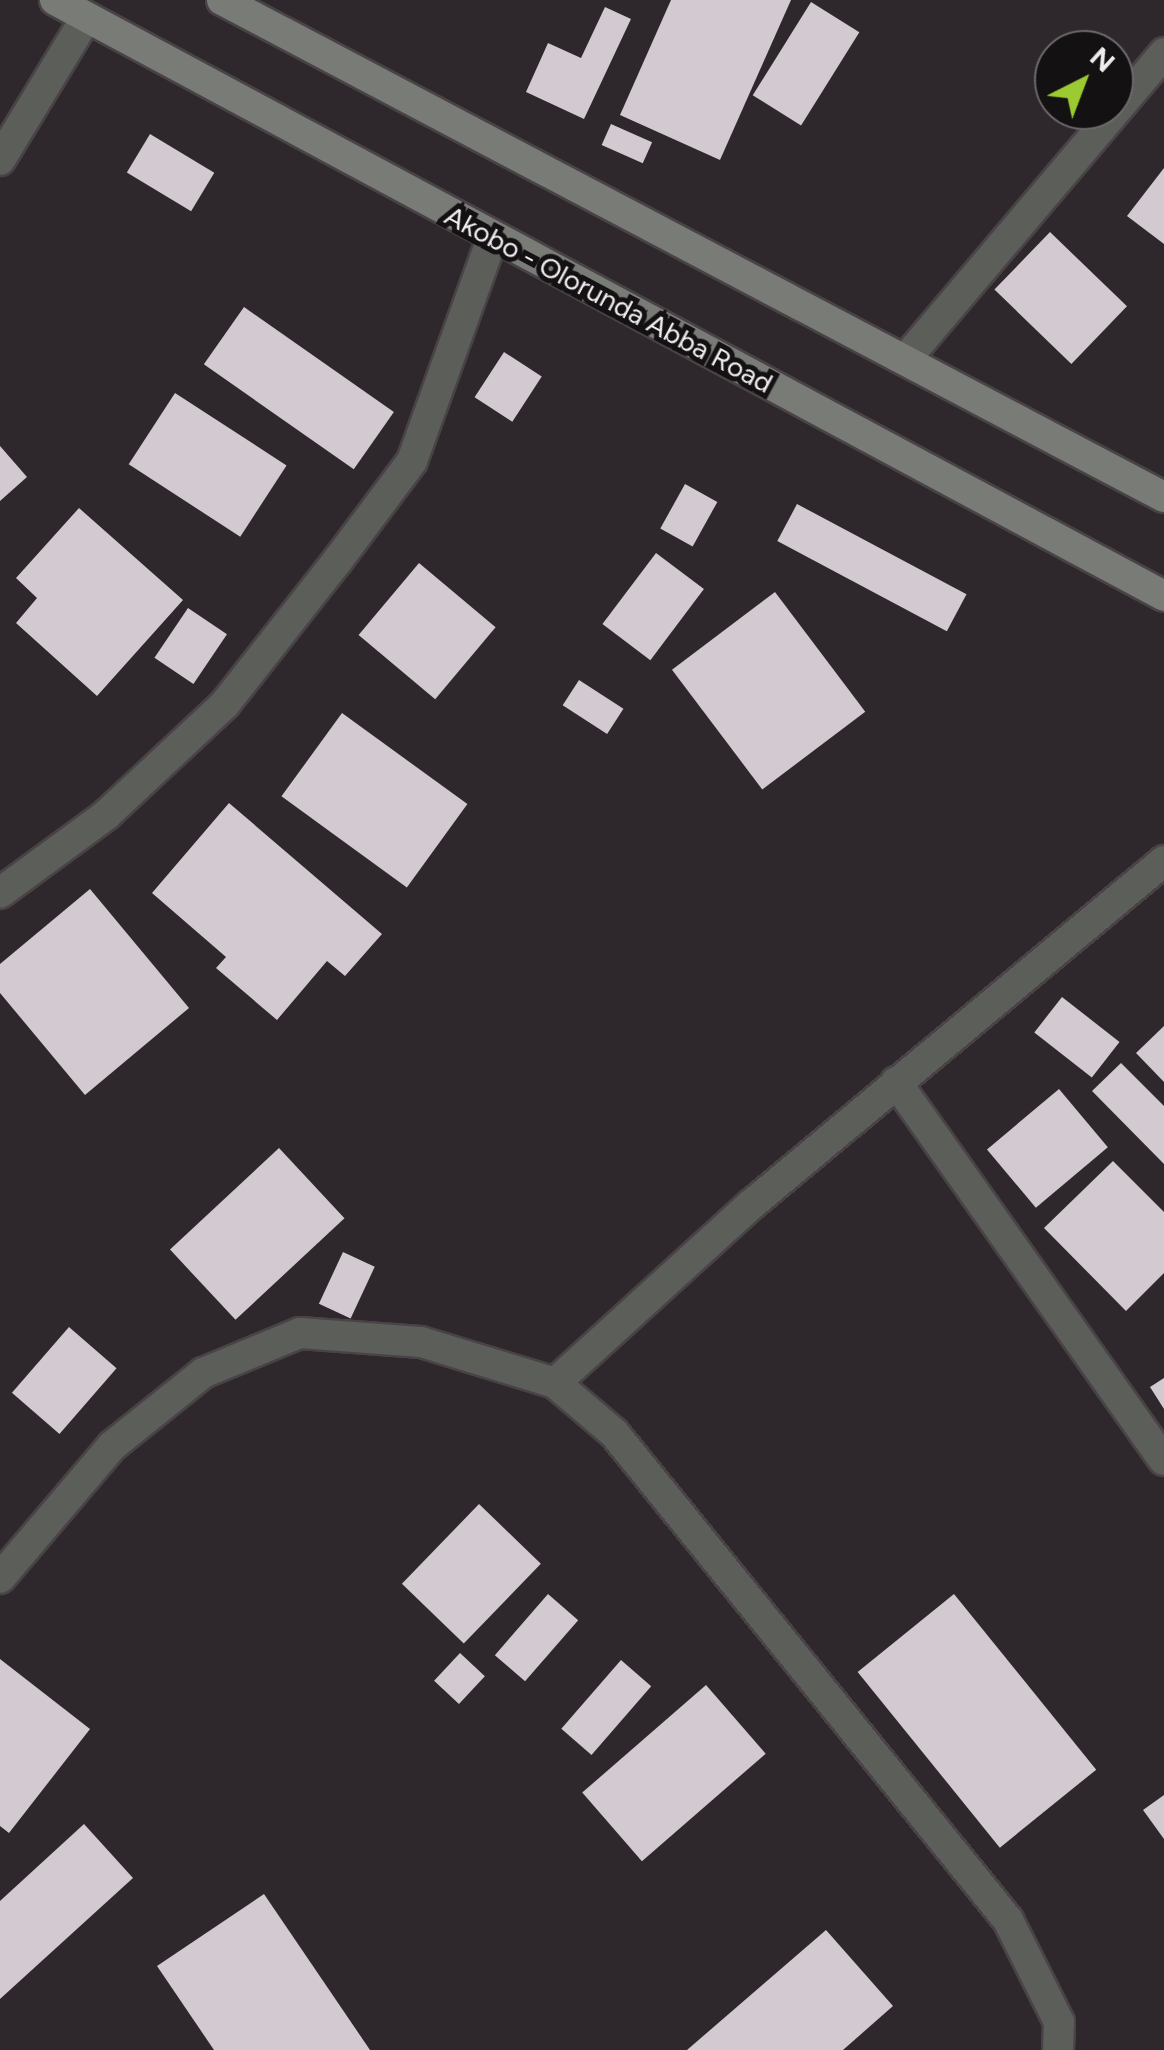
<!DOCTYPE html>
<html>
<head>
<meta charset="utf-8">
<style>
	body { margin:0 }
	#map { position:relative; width:1164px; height:2050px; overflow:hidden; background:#2e272c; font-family:Figtree,sans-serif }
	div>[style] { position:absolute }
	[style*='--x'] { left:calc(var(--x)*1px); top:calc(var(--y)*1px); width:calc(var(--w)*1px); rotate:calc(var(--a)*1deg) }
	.building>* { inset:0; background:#d3c9d0; transform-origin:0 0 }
	.roads { filter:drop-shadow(2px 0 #494347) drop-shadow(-2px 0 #494347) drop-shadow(0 2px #494347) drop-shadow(0 -2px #494347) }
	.street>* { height:30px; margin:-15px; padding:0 15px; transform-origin:15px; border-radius:15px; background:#5c5e5a }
	.secondary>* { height:30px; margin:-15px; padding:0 15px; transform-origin:15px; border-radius:15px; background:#797b76 }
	span { translate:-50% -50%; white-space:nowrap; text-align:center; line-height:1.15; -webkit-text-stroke:10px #141113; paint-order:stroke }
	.street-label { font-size:28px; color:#f1ecef }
	.north { position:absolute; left:1034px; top:30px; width:100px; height:100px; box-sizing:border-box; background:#141113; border:2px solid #6c696b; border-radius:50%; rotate:42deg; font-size:28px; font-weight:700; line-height:40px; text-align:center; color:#f1ecef }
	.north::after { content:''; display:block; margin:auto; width:35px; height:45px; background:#9cca31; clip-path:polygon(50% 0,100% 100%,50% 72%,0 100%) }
</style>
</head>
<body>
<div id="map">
	<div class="building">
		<i style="clip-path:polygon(671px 0,791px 0,720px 160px,620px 115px)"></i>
		<i style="left:811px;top:2px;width:57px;height:110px;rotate:32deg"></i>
		<i style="clip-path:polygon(605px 7px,631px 19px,584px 119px,526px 92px,548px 43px,581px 58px)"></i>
		<i style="left:611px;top:124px;width:45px;height:23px;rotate:24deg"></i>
		<i style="left:150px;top:134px;width:75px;height:45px;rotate:31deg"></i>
		<i style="clip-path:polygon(1164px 168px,1164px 244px,1127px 216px)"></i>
		<i style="left:1050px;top:232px;width:107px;height:80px;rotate:44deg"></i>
		<i style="left:244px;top:307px;width:183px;height:70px;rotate:35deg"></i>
		<i style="left:504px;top:352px;width:45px;height:54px;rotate:33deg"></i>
		<i style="left:175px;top:393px;width:133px;height:85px;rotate:33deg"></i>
		<i style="clip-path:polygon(0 446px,27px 477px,0 501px)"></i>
		<i style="left:685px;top:484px;width:37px;height:51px;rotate:29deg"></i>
		<i style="left:797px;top:504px;width:192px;height:42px;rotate:28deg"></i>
		<i style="clip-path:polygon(79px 508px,183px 600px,97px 696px,16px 623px,37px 598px,16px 578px)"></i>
		<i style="left:656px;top:553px;width:60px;height:89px;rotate:37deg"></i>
		<i style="left:419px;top:563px;width:100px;height:94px;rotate:40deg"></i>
		<i style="left:775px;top:592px;width:150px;height:129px;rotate:53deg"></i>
		<i style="left:188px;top:608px;width:47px;height:60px;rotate:34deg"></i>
		<i style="left:579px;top:680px;width:53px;height:30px;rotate:33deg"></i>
		<i style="left:342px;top:713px;width:155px;height:103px;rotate:36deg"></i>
		<i style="clip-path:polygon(229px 803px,382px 934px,345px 976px,327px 961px,277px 1020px,216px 968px,226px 957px,152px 893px)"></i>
		<i style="clip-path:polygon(90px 889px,189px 1008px,85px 1095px,0 993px,0 964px)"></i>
		<i style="left:1062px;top:997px;width:73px;height:45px;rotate:38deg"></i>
		<i style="clip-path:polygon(1164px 1026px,1164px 1082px,1136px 1053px)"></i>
		<i style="clip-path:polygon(1121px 1063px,1164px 1106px,1164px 1164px,1092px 1091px)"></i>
		<i style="left:1059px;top:1089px;width:76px;height:94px;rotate:50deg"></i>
		<i style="left:279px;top:1148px;width:96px;height:149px;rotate:47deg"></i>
		<i style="clip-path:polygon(1113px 1161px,1164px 1212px,1164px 1273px,1126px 1311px,1044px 1228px)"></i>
		<i style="left:343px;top:1252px;width:35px;height:57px;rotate:25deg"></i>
		<i style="left:69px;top:1327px;width:63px;height:87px;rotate:41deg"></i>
		<i style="clip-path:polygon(1164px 1378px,1164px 1409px,1150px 1387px)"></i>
		<i style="left:479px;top:1504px;width:86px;height:111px;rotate:44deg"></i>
		<i style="left:548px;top:1594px;width:40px;height:81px;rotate:41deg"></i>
		<i style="left:954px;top:1594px;width:226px;height:124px;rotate:51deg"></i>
		<i style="left:460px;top:1653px;width:34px;height:38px;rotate:43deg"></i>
		<i style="clip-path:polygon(0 1659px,90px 1729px,9px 1833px,0 1826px)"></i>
		<i style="left:621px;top:1660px;width:40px;height:91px;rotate:41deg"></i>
		<i style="left:706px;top:1685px;width:91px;height:164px;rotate:49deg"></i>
		<i style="clip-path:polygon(1164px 1795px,1164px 1839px,1143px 1810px)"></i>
		<i style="clip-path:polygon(84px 1824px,133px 1878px,0 1999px,0 1901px)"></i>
		<i style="clip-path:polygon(264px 1894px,370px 2050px,214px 2050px,157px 1966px)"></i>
		<i style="clip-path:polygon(826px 1930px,893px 2006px,843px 2050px,687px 2050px)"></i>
	</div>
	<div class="roads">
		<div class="street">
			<i style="--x:0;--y:160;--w:166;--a:-58.8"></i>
			<i style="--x:905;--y:360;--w:402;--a:-49.8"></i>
			<i style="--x:0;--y:893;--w:132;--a:-36.3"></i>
			<i style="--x:106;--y:815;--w:163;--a:-43"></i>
			<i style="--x:225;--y:704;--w:183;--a:-51.9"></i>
			<i style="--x:338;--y:560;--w:124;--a:-53.2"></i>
			<i style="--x:412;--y:461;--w:236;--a:-70.2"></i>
			<i style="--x:896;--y:1082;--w:463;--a:54.7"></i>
			<i style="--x:555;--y:1383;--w:266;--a:-42.3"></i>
			<i style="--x:752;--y:1204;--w:536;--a:-39.78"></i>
			<i style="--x:0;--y:1578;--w:173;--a:-49.7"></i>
			<i style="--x:112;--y:1446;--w:117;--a:-38.7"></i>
			<i style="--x:203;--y:1373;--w:105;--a:-22.4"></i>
			<i style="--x:300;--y:1333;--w:121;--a:4.3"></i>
			<i style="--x:421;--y:1342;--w:140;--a:17"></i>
			<i style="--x:555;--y:1383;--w:77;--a:40.3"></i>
			<i style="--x:614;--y:1433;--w:626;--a:51.03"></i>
			<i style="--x:1008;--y:1920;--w:114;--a:63.4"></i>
			<i style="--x:1059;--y:2022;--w:28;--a:92"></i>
		</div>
		<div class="secondary">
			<i style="--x:55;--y:0;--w:1259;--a:28.25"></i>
			<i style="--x:222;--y:0;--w:1065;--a:27.82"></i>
		</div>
	</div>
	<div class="street-label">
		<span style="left:609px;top:299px;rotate:28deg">Akobo - Olorunda Abba Road</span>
	</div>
	<div class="north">N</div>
</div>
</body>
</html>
